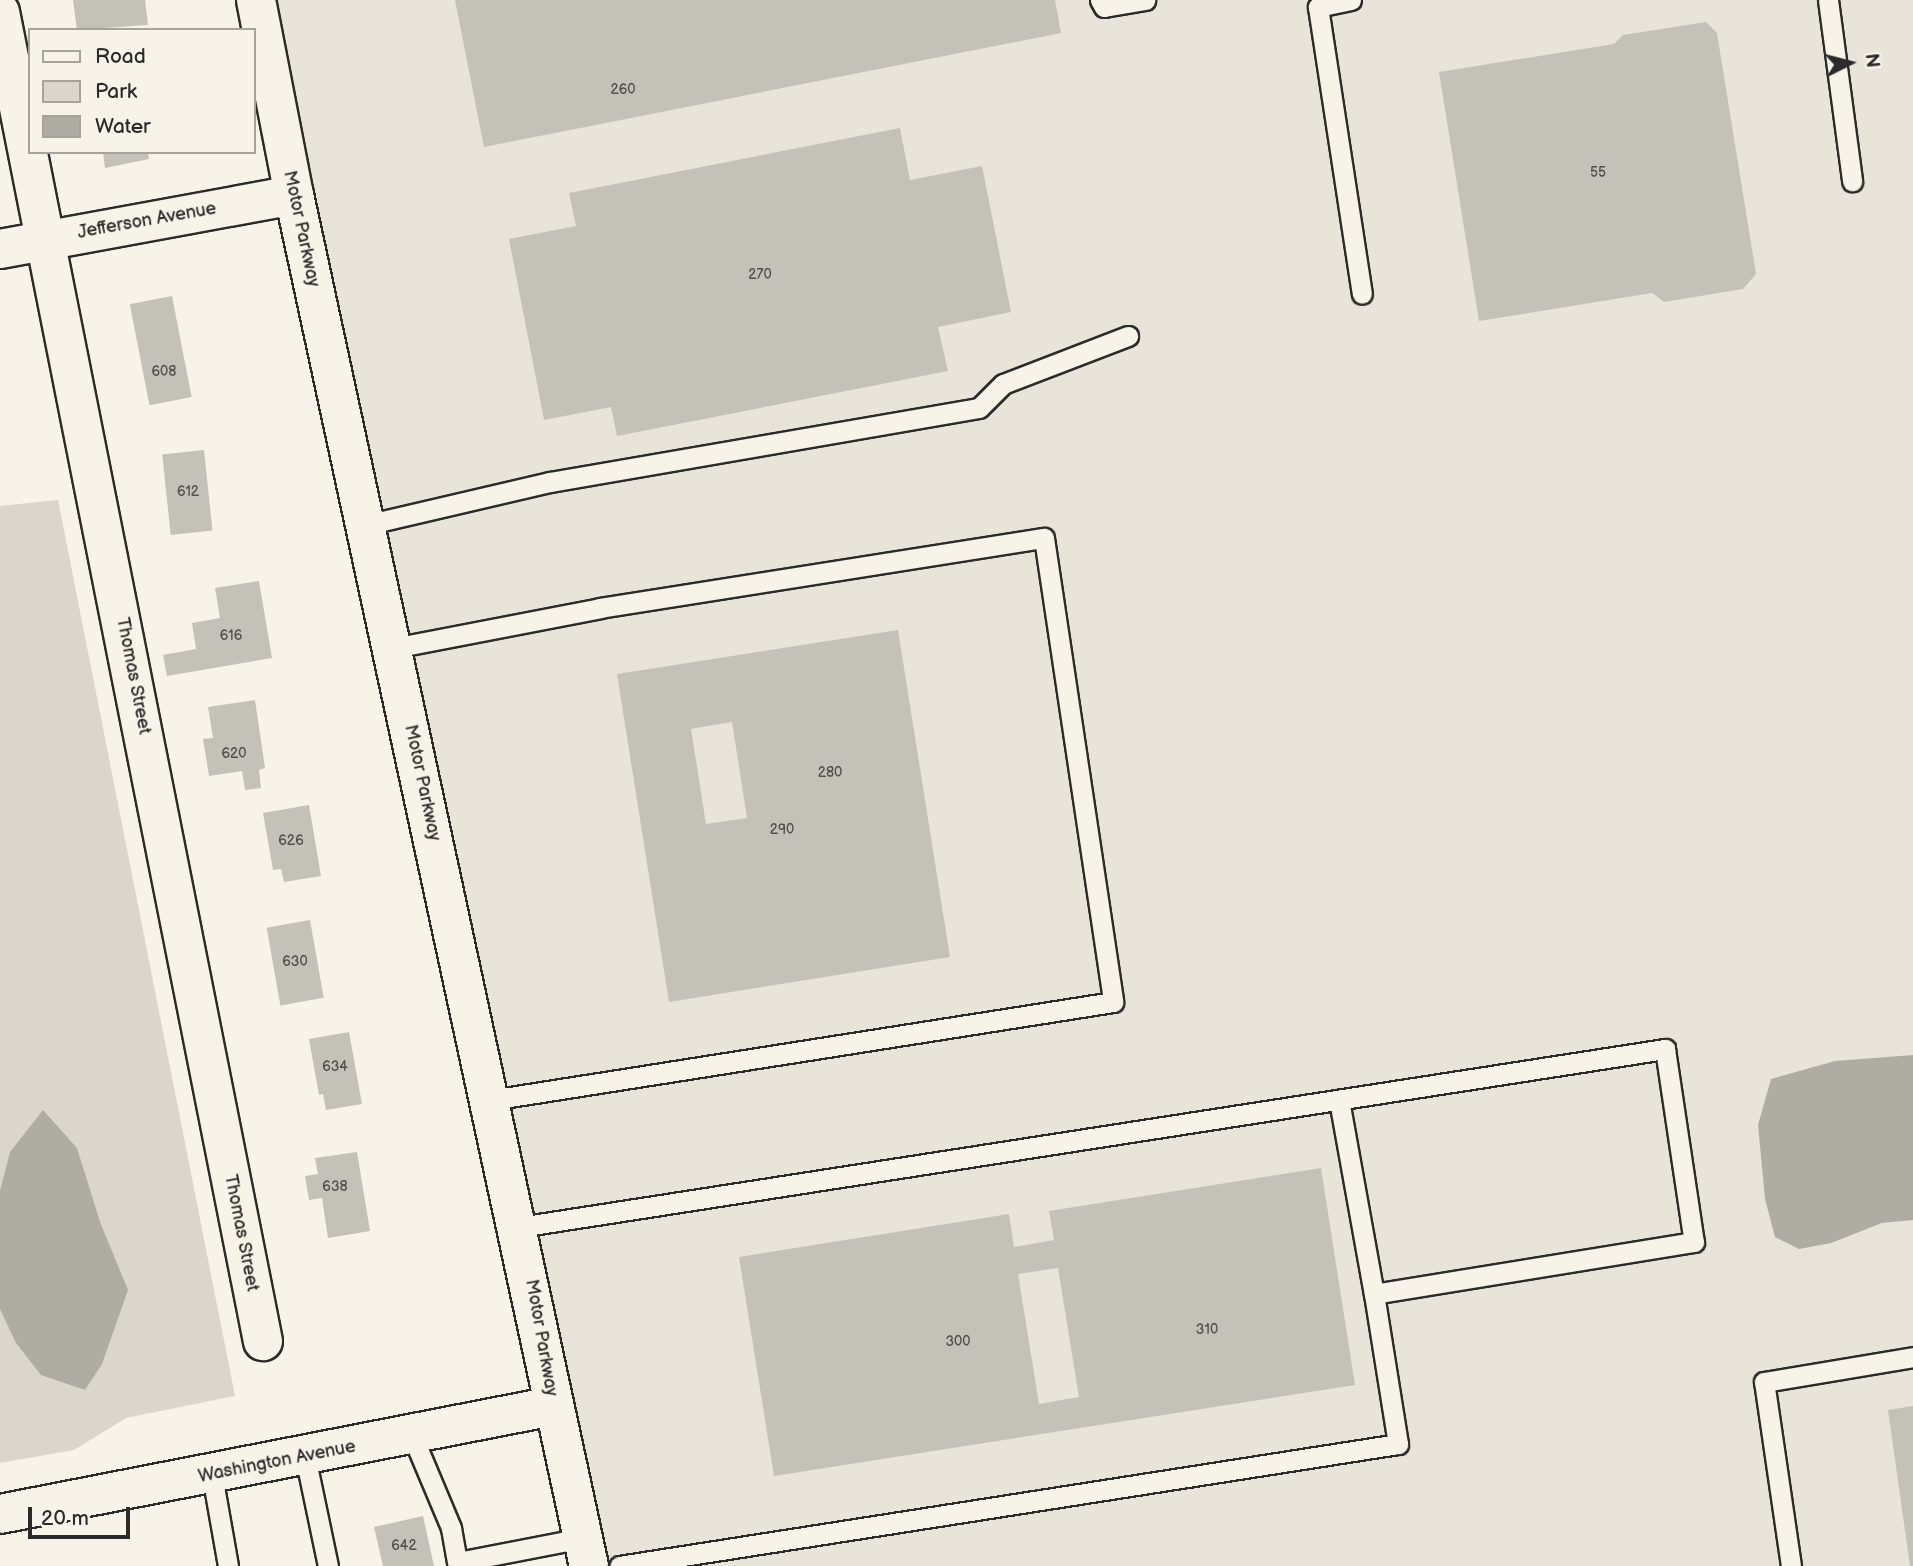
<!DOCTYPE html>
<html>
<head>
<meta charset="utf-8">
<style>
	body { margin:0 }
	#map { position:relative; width:1913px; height:1566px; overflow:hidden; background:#f7f3e8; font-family:"Balsamiq Sans",sans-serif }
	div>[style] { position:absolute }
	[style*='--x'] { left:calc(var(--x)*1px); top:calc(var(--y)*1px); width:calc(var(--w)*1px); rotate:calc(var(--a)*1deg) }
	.built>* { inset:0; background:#e8e4da }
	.green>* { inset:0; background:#dad6cc }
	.water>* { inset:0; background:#afaca4 }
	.building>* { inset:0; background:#c4c1b9; transform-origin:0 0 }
	.roads { filter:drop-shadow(2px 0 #2b2b2b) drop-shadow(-2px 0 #2b2b2b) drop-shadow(0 2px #2b2b2b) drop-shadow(0 -2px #2b2b2b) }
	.service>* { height:19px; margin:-9.5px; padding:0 9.5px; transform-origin:9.5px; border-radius:9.5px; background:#f7f3e8 }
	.minor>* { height:38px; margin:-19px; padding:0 19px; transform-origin:19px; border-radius:19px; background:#f7f3e8 }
	.tertiary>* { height:38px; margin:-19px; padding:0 19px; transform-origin:19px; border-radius:19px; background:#f7f3e8 }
	.secondary>* { height:38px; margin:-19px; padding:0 19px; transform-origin:19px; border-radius:19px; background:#f7f3e8 }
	span { translate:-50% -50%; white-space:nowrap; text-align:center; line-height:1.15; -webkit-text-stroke:6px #f7f3e8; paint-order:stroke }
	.number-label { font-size:14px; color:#51504e }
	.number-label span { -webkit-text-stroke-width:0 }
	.street-label { font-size:18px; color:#2b2b2b }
	.legend { position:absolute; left:28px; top:28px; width:228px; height:126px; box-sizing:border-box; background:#f7f3e8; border:2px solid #a5a39c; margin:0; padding:9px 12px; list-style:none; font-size:21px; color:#2b2b2b }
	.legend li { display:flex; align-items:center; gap:14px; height:35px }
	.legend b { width:35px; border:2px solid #a5a39c }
	.north { position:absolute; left:1815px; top:28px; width:70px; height:70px; -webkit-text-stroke:5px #f7f3e8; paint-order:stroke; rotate:84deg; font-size:19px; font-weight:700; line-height:28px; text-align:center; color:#2b2b2b }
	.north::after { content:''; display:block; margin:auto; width:24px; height:32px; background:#2b2b2b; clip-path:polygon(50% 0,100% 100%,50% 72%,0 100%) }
	.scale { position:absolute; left:28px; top:1507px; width:102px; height:32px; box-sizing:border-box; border:4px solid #2b2b2b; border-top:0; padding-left:9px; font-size:21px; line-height:24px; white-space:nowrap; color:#2b2b2b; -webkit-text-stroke:5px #f7f3e8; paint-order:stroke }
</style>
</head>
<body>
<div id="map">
	<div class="built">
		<i style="clip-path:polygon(260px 0,1913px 0,1913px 1566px,586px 1566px)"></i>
	</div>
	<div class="green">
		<i style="clip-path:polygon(58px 500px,235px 1396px,126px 1418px,74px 1450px,0 1463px,0 506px)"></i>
	</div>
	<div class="water">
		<i style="clip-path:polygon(1913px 1055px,1913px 1220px,1882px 1223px,1831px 1243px,1799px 1249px,1775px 1237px,1765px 1199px,1758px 1125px,1771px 1079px,1835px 1061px)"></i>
		<i style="clip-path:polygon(43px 1110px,77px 1148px,100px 1222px,128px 1290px,102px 1364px,85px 1390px,41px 1375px,16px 1343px,0 1309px,0 1191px,10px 1152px)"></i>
	</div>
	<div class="building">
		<i style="clip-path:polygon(73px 0,145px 0,148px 25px,77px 30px)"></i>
		<i style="clip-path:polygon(455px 0,1055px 0,1061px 33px,484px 147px)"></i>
		<i style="clip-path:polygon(1706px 22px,1717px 33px,1756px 274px,1743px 289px,1664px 302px,1652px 293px,1479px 321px,1439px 72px,1614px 44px,1623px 35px)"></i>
		<i style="clip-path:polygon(900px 128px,910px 180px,982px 166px,1011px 312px,938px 327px,948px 371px,617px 436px,611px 407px,544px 420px,509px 239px,576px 226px,569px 193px)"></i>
		<i style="clip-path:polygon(103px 152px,148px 152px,149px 159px,105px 168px)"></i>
		<i style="left:172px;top:296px;width:103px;height:43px;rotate:79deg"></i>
		<i style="left:204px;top:450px;width:81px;height:42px;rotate:84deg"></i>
		<i style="clip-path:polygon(259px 581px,272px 658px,167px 676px,163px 655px,196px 649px,192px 623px,220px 618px,215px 588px)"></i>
		<i style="clip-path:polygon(evenodd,898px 630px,950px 957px,669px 1002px,617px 674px,898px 630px,732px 722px,747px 818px,706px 824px,691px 729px,732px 722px)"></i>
		<i style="clip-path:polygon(255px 700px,265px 768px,259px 770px,261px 788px,245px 790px,242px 771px,209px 776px,203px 739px,213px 738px,208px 707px)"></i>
		<i style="clip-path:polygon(309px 805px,321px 876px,284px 882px,281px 869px,273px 870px,263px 813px)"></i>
		<i style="left:310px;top:920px;width:79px;height:44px;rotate:80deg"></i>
		<i style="clip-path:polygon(349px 1032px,362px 1104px,326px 1110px,323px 1094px,319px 1095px,309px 1039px)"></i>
		<i style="clip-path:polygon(357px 1152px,370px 1231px,328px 1238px,322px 1198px,309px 1200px,305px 1176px,318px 1174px,315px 1158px)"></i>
		<i style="clip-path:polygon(evenodd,1321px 1168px,1355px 1385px,774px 1476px,739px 1257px,1009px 1214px,1014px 1247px,1054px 1240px,1049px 1211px,1321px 1168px,1058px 1268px,1079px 1397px,1039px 1404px,1018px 1274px,1058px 1268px)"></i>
		<i style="clip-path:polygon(1913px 1406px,1913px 1566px,1910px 1566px,1888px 1410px)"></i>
		<i style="clip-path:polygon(423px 1516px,434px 1566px,383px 1566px,374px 1527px)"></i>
	</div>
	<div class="roads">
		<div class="service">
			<i style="--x:1100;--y:0;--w:8;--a:60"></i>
			<i style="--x:1104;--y:7;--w:42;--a:-9.7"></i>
			<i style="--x:1351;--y:0;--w:34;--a:168"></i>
			<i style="--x:1318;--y:7;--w:290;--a:81.3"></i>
			<i style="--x:1828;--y:0;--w:183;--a:82.4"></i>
			<i style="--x:365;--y:525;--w:190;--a:-13.1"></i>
			<i style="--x:550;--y:482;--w:435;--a:-9.8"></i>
			<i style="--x:979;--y:408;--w:34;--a:-45"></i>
			<i style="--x:1003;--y:384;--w:134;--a:-21"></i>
			<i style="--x:393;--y:648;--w:211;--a:-10.9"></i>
			<i style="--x:600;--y:608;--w:449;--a:-9"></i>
			<i style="--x:1044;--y:538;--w:469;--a:81.5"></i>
			<i style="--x:1113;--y:1002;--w:630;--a:171.05"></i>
			<i style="--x:1339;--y:1100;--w:197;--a:79.8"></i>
			<i style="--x:519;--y:1227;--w:1160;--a:-8.83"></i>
			<i style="--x:1665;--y:1049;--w:195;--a:81.5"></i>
			<i style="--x:1694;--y:1242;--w:324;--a:170.8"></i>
			<i style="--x:1374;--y:1294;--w:152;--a:80.9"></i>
			<i style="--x:1398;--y:1444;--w:788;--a:171.1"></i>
			<i style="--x:412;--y:1435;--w:101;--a:67.2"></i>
			<i style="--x:451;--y:1528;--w:39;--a:80"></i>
			<i style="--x:305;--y:1456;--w:112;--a:78.2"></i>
			<i style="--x:212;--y:1475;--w:92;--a:80"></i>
			<i style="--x:458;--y:1562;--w:127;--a:-10.9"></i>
			<i style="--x:1791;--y:1566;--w:186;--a:-98.3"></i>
			<i style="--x:1764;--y:1382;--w:151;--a:-9.5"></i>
		</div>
		<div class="minor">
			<i style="--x:0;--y:12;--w:1355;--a:78.81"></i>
			<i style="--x:0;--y:249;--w:299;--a:-10.4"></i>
		</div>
		<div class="tertiary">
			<i style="--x:0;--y:1514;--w:563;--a:-11.05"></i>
		</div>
		<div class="secondary">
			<i style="--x:256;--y:0;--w:199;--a:79"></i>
			<i style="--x:294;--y:195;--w:1402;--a:77.86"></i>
		</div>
	</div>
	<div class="number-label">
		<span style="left:623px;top:90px">260</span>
		<span style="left:1598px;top:173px">55</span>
		<span style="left:760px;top:275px">270</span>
		<span style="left:164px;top:372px">608</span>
		<span style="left:188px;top:492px">612</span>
		<span style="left:231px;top:636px">616</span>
		<span style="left:234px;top:754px">620</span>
		<span style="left:830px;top:773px">280</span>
		<span style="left:782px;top:830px">290</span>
		<span style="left:291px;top:841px">626</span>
		<span style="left:295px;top:962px">630</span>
		<span style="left:335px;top:1067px">634</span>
		<span style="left:335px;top:1187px">638</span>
		<span style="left:1207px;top:1330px">310</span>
		<span style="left:958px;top:1342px">300</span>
		<span style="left:404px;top:1546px">642</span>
	</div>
	<div class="street-label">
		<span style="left:147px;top:221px;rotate:-10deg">Jefferson Avenue</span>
		<span style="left:301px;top:229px;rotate:78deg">Motor Parkway</span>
		<span style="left:133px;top:676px;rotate:79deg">Thomas Street</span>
		<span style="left:422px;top:783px;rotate:78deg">Motor Parkway</span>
		<span style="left:241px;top:1233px;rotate:79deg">Thomas Street</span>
		<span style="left:541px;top:1338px;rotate:80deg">Motor Parkway</span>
		<span style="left:277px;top:1462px;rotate:-11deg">Washington Avenue</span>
	</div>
	<ul class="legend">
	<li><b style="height:9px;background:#f7f3e8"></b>Road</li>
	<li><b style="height:19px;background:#dad6cc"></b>Park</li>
	<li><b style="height:19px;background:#afaca4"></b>Water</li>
	</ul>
	<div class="north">N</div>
	<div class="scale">20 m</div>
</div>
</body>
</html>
